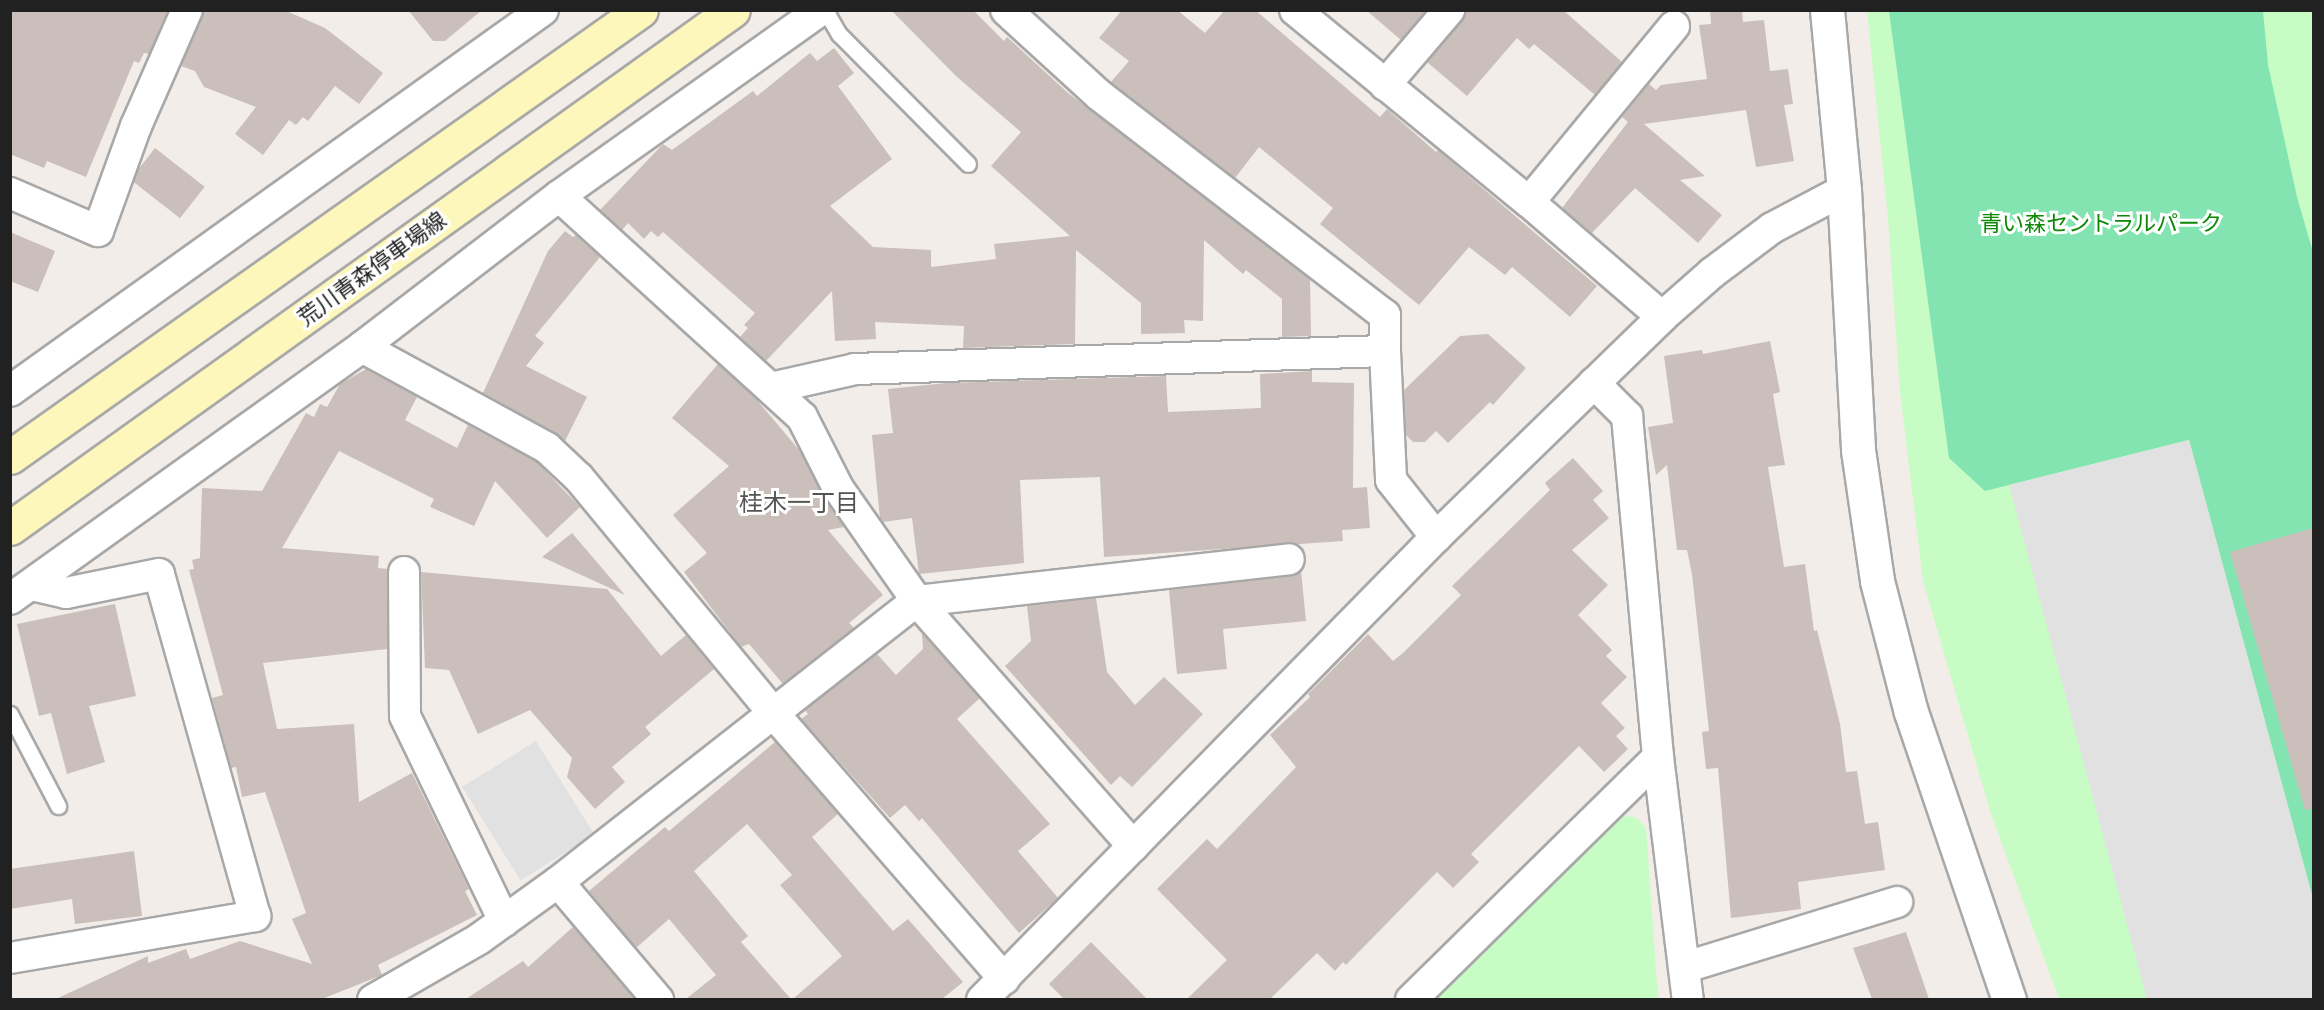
<!DOCTYPE html>
<html>
<head>
<meta charset="utf-8">
<style>
	body { margin:0 }
	#map { position:relative; width:2324px; height:1010px; overflow:hidden; background:#f2ede8; font-family:"Titillium Web","Noto Sans JP",sans-serif }
	div>[style] { position:absolute }
	[style*='--x'] { left:calc(var(--x)*1px); top:calc(var(--y)*1px); width:calc(var(--w)*1px); rotate:calc(var(--a)*1deg) }
	.park>* { inset:0; background:#c7fdc4 }
	.pitch>* { inset:0; background:#83e4b1 }
	.parking>* { inset:0; background:#e1e1e1; transform-origin:0 0 }
	.building>* { inset:0; background:#cabfba; transform-origin:0 0 }
	.roads { filter:drop-shadow(2px 0 #a8a8a8) drop-shadow(-2px 0 #a8a8a8) drop-shadow(0 2px #a8a8a8) drop-shadow(0 -2px #a8a8a8) }
	.service>* { height:15px; margin:-7.5px; padding:0 7.5px; transform-origin:7.5px; border-radius:7.5px; background:#fff }
	.minor>* { height:30px; margin:-15px; padding:0 15px; transform-origin:15px; border-radius:15px; background:#fff }
	.tertiary>* { height:33px; margin:-16.5px; padding:0 16.5px; transform-origin:16.5px; border-radius:16.5px; background:#fff }
	.secondary>* { height:33px; margin:-16.5px; padding:0 16.5px; transform-origin:16.5px; border-radius:16.5px; background:#fdf7bb }
	span { translate:-50% -50%; white-space:nowrap; text-align:center; line-height:1.15; -webkit-text-stroke:6px #fff; paint-order:stroke }
	.park-label { font-size:22px; color:#0d8906 }
	.street-label { font-size:22px; color:#212121 }
	.neighbourhood-label { font-size:24px; color:#545454 }
	.frame { position:absolute; inset:0; border:12px solid #212121; pointer-events:none }
</style>
</head>
<body>
<div id="map">
	<div class="park">
		<i style="clip-path:polygon(1867px 11px,2313px 11px,2313px 999px,2059px 999px,1990px 811px,1923px 581px,1900px 392px,1888px 218px)"></i>
		<i style="clip-path:polygon(1621px 816px,1635px 817px,1646px 827px,1658px 999px,1432px 1000px)"></i>
	</div>
	<div class="pitch">
		<i style="clip-path:polygon(1889px 11px,2263px 11px,2268px 65px,2297px 197px,2313px 252px,2313px 899px,2189px 440px,1985px 491px,1949px 458px)"></i>
	</div>
	<div class="parking">
		<i style="clip-path:polygon(2189px 440px,2313px 899px,2313px 999px,2147px 999px,2009px 485px)"></i>
		<i style="left:536px;top:741px;width:110px;height:87px;rotate:58deg"></i>
	</div>
	<div class="building">
		<i style="clip-path:polygon(10px 10px,168px 10px,149px 54px,144px 53px,139px 63px,134px 61px,86px 177px,47px 161px,44px 168px,10px 154px)"></i>
		<i style="clip-path:polygon(204px 10px,284px 10px,325px 28px,383px 73px,359px 104px,335px 86px,308px 121px,303px 117px,296px 125px,289px 120px,263px 155px,235px 134px,256px 107px,204px 87px,195px 71px,181px 66px)"></i>
		<i style="clip-path:polygon(408px 10px,482px 10px,445px 41px,433px 41px)"></i>
		<i style="clip-path:polygon(891px 10px,973px 10px,1004px 41px,1007px 37px,1067px 92px,1310px 279px,1311px 336px,1282px 337px,1282px 299px,1246px 270px,1243px 274px,1204px 240px,1203px 321px,1184px 320px,1185px 333px,1141px 334px,1141px 303px,1076px 250px,1075px 344px,963px 348px,964px 326px,875px 322px,876px 339px,835px 341px,832px 291px,766px 361px,740px 337px,748px 328px,744px 325px,755px 313px,663px 232px,658px 237px,651px 231px,644px 239px,628px 223px,622px 230px,600px 210px,663px 144px,672px 150px,753px 91px,757px 96px,810px 53px,817px 61px,834px 48px,854px 73px,838px 86px,892px 159px,830px 206px,873px 247px,931px 250px,931px 267px,996px 259px,994px 244px,1070px 236px,991px 166px,1021px 132px,956px 76px)"></i>
		<i style="clip-path:polygon(1122px 10px,1177px 10px,1205px 33px,1225px 10px,1255px 10px,1380px 117px,1387px 109px,1436px 152px,1438px 150px,1597px 286px,1570px 317px,1512px 267px,1505px 275px,1469px 247px,1419px 305px,1320px 224px,1333px 208px,1259px 147px,1235px 178px,1111px 82px,1129px 61px,1099px 38px)"></i>
		<i style="clip-path:polygon(1366px 10px,1426px 10px,1401px 40px)"></i>
		<i style="clip-path:polygon(1466px 10px,1563px 10px,1622px 62px,1595px 95px,1534px 44px,1529px 49px,1517px 38px,1467px 96px,1427px 62px,1462px 21px)"></i>
		<i style="clip-path:polygon(1710px 10px,1742px 10px,1743px 22px,1764px 20px,1770px 71px,1788px 69px,1793px 104px,1784px 105px,1794px 161px,1756px 167px,1746px 110px,1644px 124px,1705px 176px,1680px 180px,1722px 215px,1698px 243px,1635px 188px,1592px 233px,1562px 208px,1628px 122px,1622px 117px,1649px 84px,1656px 90px,1661px 85px,1707px 79px,1699px 25px,1711px 24px)"></i>
		<i style="left:155px;top:148px;width:63px;height:40px;rotate:38deg"></i>
		<i style="clip-path:polygon(565px 231px,573px 237px,576px 235px,600px 257px,535px 336px,544px 343px,526px 366px,587px 397px,565px 441px,483px 393px,548px 251px)"></i>
		<i style="clip-path:polygon(10px 232px,55px 251px,38px 292px,10px 281px)"></i>
		<i style="clip-path:polygon(1488px 334px,1526px 368px,1493px 405px,1490px 402px,1448px 443px,1436px 431px,1425px 442px,1413px 442px,1406px 435px,1404px 390px,1460px 336px)"></i>
		<i style="clip-path:polygon(1770px 341px,1780px 392px,1773px 394px,1785px 465px,1768px 467px,1784px 567px,1805px 564px,1814px 631px,1817px 630px,1840px 724px,1846px 772px,1857px 771px,1865px 824px,1878px 822px,1885px 870px,1798px 882px,1801px 909px,1731px 918px,1718px 768px,1706px 769px,1702px 732px,1709px 731px,1692px 574px,1687px 550px,1677px 550px,1667px 465px,1656px 475px,1648px 427px,1673px 423px,1664px 356px,1702px 350px,1703px 354px)"></i>
		<i style="clip-path:polygon(718px 364px,756px 399px,800px 451px,844px 527px,828px 530px,883px 595px,849px 623px,854px 628px,783px 684px,749px 644px,741px 647px,684px 572px,707px 553px,673px 515px,729px 466px,672px 418px)"></i>
		<i style="clip-path:polygon(366px 369px,417px 397px,405px 420px,457px 448px,468px 425px,537px 462px,580px 507px,547px 538px,495px 481px,474px 526px,430px 507px,434px 499px,339px 451px,282px 548px,379px 556px,378px 568px,388px 569px,387px 649px,263px 663px,277px 729px,354px 724px,359px 802px,412px 773px,469px 889px,465px 891px,477px 915px,378px 965px,382px 975px,322px 999px,56px 999px,148px 956px,148px 963px,186px 949px,190px 959px,240px 941px,312px 964px,292px 919px,306px 913px,265px 792px,242px 797px,236px 767px,231px 768px,212px 698px,223px 695px,189px 570px,194px 569px,192px 560px,200px 558px,202px 488px,262px 491px,306px 413px,314px 417px,320px 404px,327px 407px,340px 384px)"></i>
		<i style="clip-path:polygon(1312px 371px,1312px 382px,1354px 383px,1353px 488px,1367px 487px,1370px 528px,1342px 530px,1343px 541px,1104px 557px,1100px 477px,1020px 480px,1024px 563px,919px 574px,912px 518px,883px 522px,880px 519px,872px 435px,893px 433px,888px 389px,946px 383px,1166px 376px,1168px 412px,1261px 408px,1260px 374px)"></i>
		<i style="clip-path:polygon(1573px 458px,1603px 491px,1593px 500px,1609px 518px,1572px 550px,1608px 585px,1578px 615px,1612px 650px,1606px 656px,1627px 677px,1601px 703px,1625px 728px,1616px 736px,1628px 749px,1604px 772px,1579px 746px,1471px 854px,1479px 862px,1453px 888px,1437px 872px,1346px 965px,1343px 962px,1335px 971px,1317px 953px,1270px 999px,1187px 999px,1227px 960px,1157px 889px,1207px 839px,1217px 849px,1296px 767px,1270px 735px,1310px 697px,1308px 694px,1368px 634px,1393px 661px,1403px 653px,1461px 595px,1452px 586px,1550px 490px,1545px 483px)"></i>
		<i style="clip-path:polygon(2313px 528px,2313px 809px,2305px 810px,2230px 552px)"></i>
		<i style="clip-path:polygon(572px 533px,625px 595px,542px 557px)"></i>
		<i style="clip-path:polygon(1301px 571px,1306px 621px,1223px 629px,1227px 669px,1177px 674px,1169px 590px,1291px 576px)"></i>
		<i style="clip-path:polygon(421px 572px,607px 589px,661px 656px,686px 635px,714px 669px,645px 727px,651px 734px,612px 767px,625px 782px,595px 809px,567px 777px,572px 758px,530px 710px,478px 734px,449px 670px,425px 668px)"></i>
		<i style="clip-path:polygon(1096px 598px,1107px 672px,1135px 705px,1164px 677px,1203px 714px,1132px 787px,1120px 776px,1111px 785px,1005px 666px,1031px 641px,1027px 606px)"></i>
		<i style="clip-path:polygon(115px 604px,136px 696px,89px 706px,105px 762px,67px 774px,51px 713px,39px 716px,17px 624px)"></i>
		<i style="clip-path:polygon(922px 633px,980px 698px,957px 719px,1050px 824px,1018px 851px,1058px 898px,1019px 933px,922px 818px,919px 821px,905px 805px,890px 818px,801px 719px,808px 714px,805px 710px,877px 654px,896px 675px,923px 649px)"></i>
		<i style="clip-path:polygon(775px 742px,838px 814px,812px 837px,893px 931px,908px 919px,963px 982px,942px 999px,793px 999px,842px 956px,780px 885px,792px 875px,747px 824px,694px 871px,748px 936px,741px 942px,791px 999px,686px 999px,716px 975px,669px 919px,636px 948px,589px 891px,665px 827px,669px 831px)"></i>
		<i style="clip-path:polygon(134px 851px,142px 916px,75px 924px,72px 899px,10px 909px,10px 869px)"></i>
		<i style="clip-path:polygon(573px 927px,635px 999px,466px 999px,523px 961px,528px 967px)"></i>
		<i style="clip-path:polygon(1906px 932px,1929px 999px,1872px 999px,1853px 948px)"></i>
		<i style="clip-path:polygon(1091px 942px,1147px 999px,1064px 999px,1049px 984px)"></i>
	</div>
	<div class="roads">
		<div class="service">
			<i style="--x:825;--y:10;--w:28;--a:60"></i>
			<i style="--x:839;--y:34;--w:183;--a:45.2"></i>
			<i style="--x:10;--y:714;--w:104;--a:62.4"></i>
		</div>
		<div class="minor">
			<i style="--x:1006;--y:10;--w:126;--a:42.4"></i>
			<i style="--x:1099;--y:95;--w:361;--a:37.6"></i>
			<i style="--x:1385;--y:315;--w:36;--a:90"></i>
			<i style="--x:1295;--y:10;--w:303;--a:39.4"></i>
			<i style="--x:1529;--y:202;--w:176;--a:40.8"></i>
			<i style="--x:1385;--y:85;--w:99;--a:-49.5"></i>
			<i style="--x:10;--y:193;--w:96;--a:23.4"></i>
			<i style="--x:98;--y:231;--w:112;--a:-70.1"></i>
			<i style="--x:136;--y:126;--w:127;--a:-66.3"></i>
			<i style="--x:559;--y:196;--w:328;--a:42.3"></i>
			<i style="--x:802;--y:417;--w:80;--a:63.1"></i>
			<i style="--x:838;--y:488;--w:138;--a:55"></i>
			<i style="--x:917;--y:601;--w:327;--a:48.6"></i>
			<i style="--x:1529;--y:202;--w:228;--a:-50.5"></i>
			<i style="--x:362;--y:347;--w:211;--a:28.6"></i>
			<i style="--x:547;--y:448;--w:44;--a:43.2"></i>
			<i style="--x:579;--y:478;--w:306;--a:50.4"></i>
			<i style="--x:774;--y:714;--w:351;--a:49"></i>
			<i style="--x:1594;--y:383;--w:47;--a:45"></i>
			<i style="--x:1627;--y:416;--w:342;--a:84.8"></i>
			<i style="--x:1658;--y:757;--w:245;--a:83"></i>
			<i style="--x:771;--y:388;--w:86;--a:-12.7"></i>
			<i style="--x:855;--y:369;--w:530;--a:-1.95"></i>
			<i style="--x:1385;--y:351;--w:129;--a:87.3"></i>
			<i style="--x:1391;--y:480;--w:73;--a:51.7"></i>
			<i style="--x:10;--y:391;--w:655;--a:-35.56"></i>
			<i style="--x:404;--y:572;--w:144;--a:89.6"></i>
			<i style="--x:405;--y:716;--w:228;--a:64.2"></i>
			<i style="--x:10;--y:599;--w:433;--a:-35.6"></i>
			<i style="--x:362;--y:347;--w:248;--a:-37.5"></i>
			<i style="--x:559;--y:196;--w:321;--a:-35.4"></i>
			<i style="--x:558;--y:882;--w:155;--a:49.7"></i>
			<i style="--x:10;--y:958;--w:249;--a:-9.7"></i>
			<i style="--x:255;--y:916;--w:355;--a:-105.7"></i>
			<i style="--x:159;--y:574;--w:95;--a:168.5"></i>
			<i style="--x:66;--y:593;--w:36;--a:-167"></i>
			<i style="--x:1686;--y:967;--w:221;--a:-17.1"></i>
			<i style="--x:373;--y:1000;--w:122;--a:-29.9"></i>
			<i style="--x:479;--y:939;--w:97;--a:-35.8"></i>
			<i style="--x:558;--y:882;--w:456;--a:-38.1"></i>
			<i style="--x:917;--y:601;--w:374;--a:-6.4"></i>
			<i style="--x:982;--y:1000;--w:648;--a:-45.56"></i>
			<i style="--x:1436;--y:537;--w:315;--a:-44.2"></i>
			<i style="--x:1662;--y:317;--w:67;--a:-41.3"></i>
			<i style="--x:1712;--y:273;--w:75;--a:-36.9"></i>
			<i style="--x:1772;--y:228;--w:81;--a:-27.8"></i>
			<i style="--x:1411;--y:1000;--w:346;--a:-44.5"></i>
		</div>
		<div class="tertiary">
			<i style="--x:1827;--y:10;--w:181;--a:84.6"></i>
			<i style="--x:1844;--y:190;--w:260;--a:86.9"></i>
			<i style="--x:1858;--y:450;--w:132;--a:81.7"></i>
			<i style="--x:1877;--y:581;--w:135;--a:75.5"></i>
			<i style="--x:1911;--y:712;--w:304;--a:71.2"></i>
		</div>
		<div class="secondary">
			<i style="--x:10;--y:457;--w:773;--a:-35.31"></i>
			<i style="--x:10;--y:528;--w:889;--a:-35.62"></i>
		</div>
	</div>
	<div class="park-label">
		<span style="left:2101px;top:224px">青い森セントラルパーク</span>
	</div>
	<div class="street-label">
		<span style="left:372px;top:269px;rotate:-36deg">荒川青森停車場線</span>
	</div>
	<div class="neighbourhood-label">
		<span style="left:799px;top:503px">桂木一丁目</span>
	</div>
	<div class="frame"></div>
</div>
</body>
</html>
